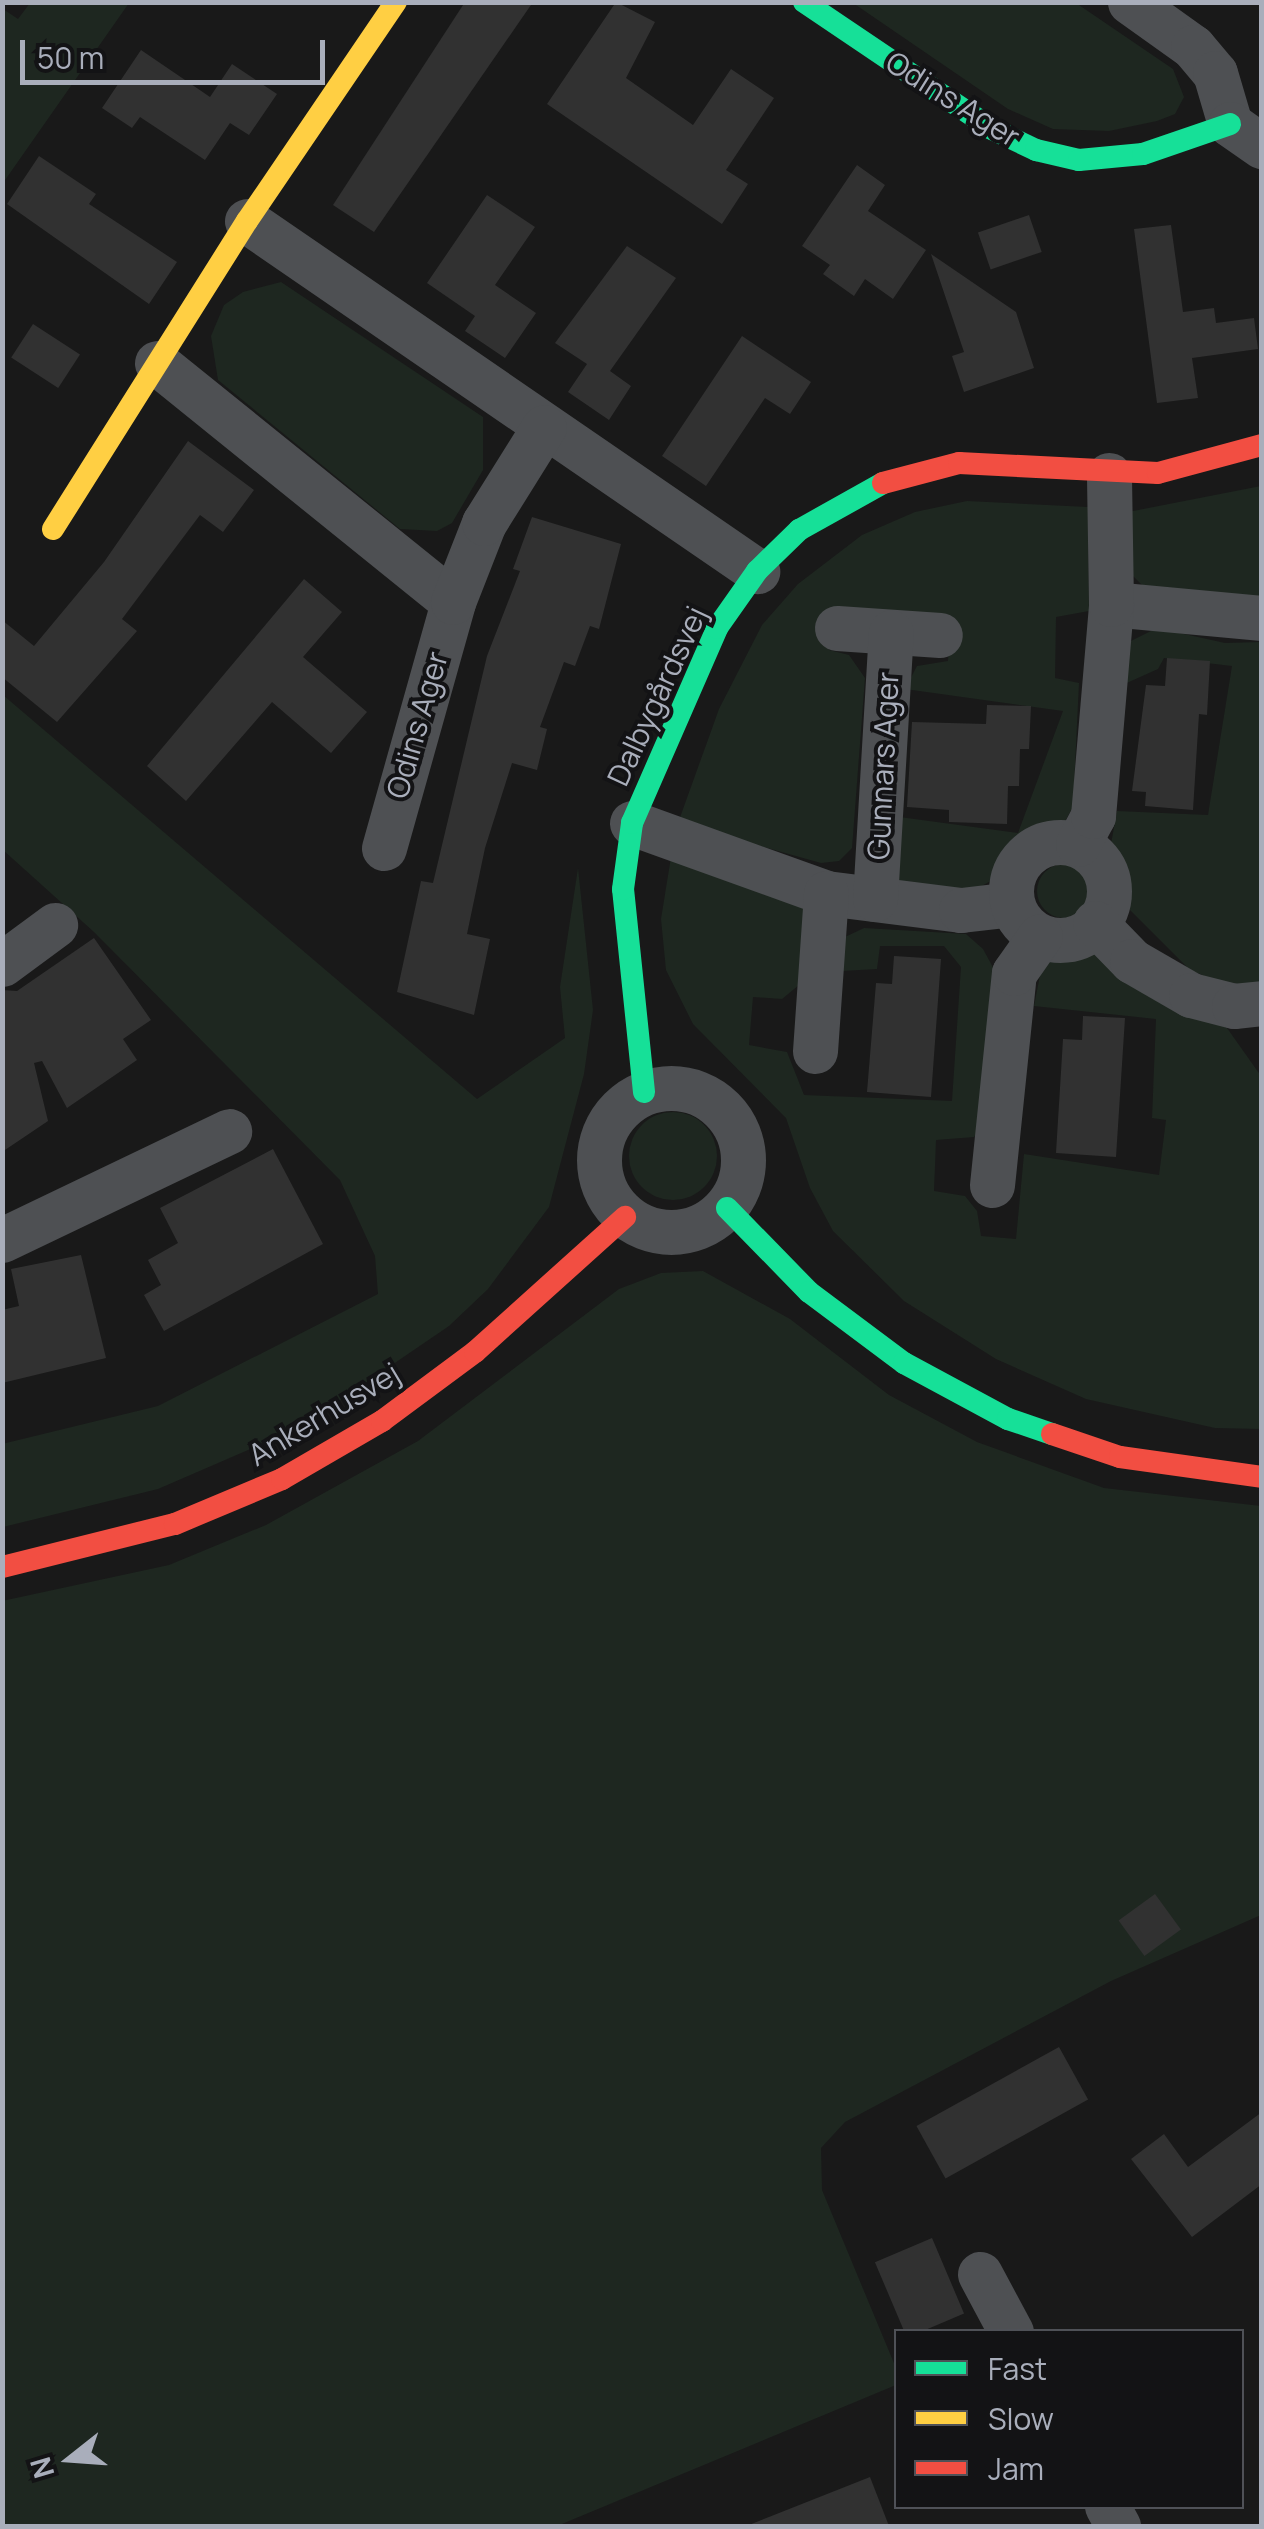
<!DOCTYPE html>
<html>
<head>
<meta charset="utf-8">
<style>
	body { margin:0 }
	#map { position:relative; width:1264px; height:2529px; overflow:hidden; background:#191919; font-family:Manrope,sans-serif }
	div>[style] { position:absolute }
	[style*='--x'] { left:calc(var(--x)*1px); top:calc(var(--y)*1px); width:calc(var(--w)*1px); rotate:calc(var(--a)*1deg) }
	.green>* { inset:0; background:#1e2720 }
	.round { border-radius:50% }
	.building>* { inset:0; background:#313131; transform-origin:0 0 }
	.street>* { height:45px; margin:-22.5px; padding:0 22.5px; transform-origin:22.5px; border-radius:22.5px; background:#4e5053 }
	.street>.ring { margin:-22.5px; padding:0; box-sizing:content-box; background:none; border:45px solid #4e5053; border-radius:50% }
	.fast>* { height:22px; margin:-11px; padding:0 11px; transform-origin:11px; border-radius:11px; background:#16e098 }
	.slow>* { height:22px; margin:-11px; padding:0 11px; transform-origin:11px; border-radius:11px; background:#ffcf43 }
	.jam>* { height:22px; margin:-11px; padding:0 11px; transform-origin:11px; border-radius:11px; background:#f24e42 }
	span { translate:-50% -50%; white-space:nowrap; text-align:center; line-height:1.15; -webkit-text-stroke:8px #131315; paint-order:stroke }
	.street-label { font-size:30px; color:#a9aebb }
	.frame { position:absolute; inset:0; border:5px solid #a9aebb; pointer-events:none }
	.legend { position:absolute; left:894px; top:2329px; width:350px; height:180px; box-sizing:border-box; background:#131315; border:2px solid #4f5157; margin:0; padding:12px 18px; list-style:none; font-size:30px; color:#a9aebb }
	.legend li { display:flex; align-items:center; gap:20px; height:50px }
	.legend b { width:50px; border:2px solid #4f5157 }
	.north { position:absolute; left:20px; top:2409px; width:100px; height:100px; -webkit-text-stroke:8px #131315; paint-order:stroke; rotate:253deg; font-size:28px; font-weight:700; line-height:40px; text-align:center; color:#a9aebb }
	.north::after { content:''; display:block; margin:auto; width:35px; height:45px; background:#a9aebb; clip-path:polygon(50% 0,100% 100%,50% 72%,0 100%) }
	.scale { position:absolute; left:20px; top:40px; width:305px; height:45px; box-sizing:border-box; border:5px solid #a9aebb; border-top:0; padding-left:12px; font-size:30px; line-height:35px; white-space:nowrap; color:#a9aebb; -webkit-text-stroke:8px #131315; paint-order:stroke }
</style>
</head>
<body>
<div id="map">
	<div class="green">
		<i style="clip-path:polygon(30px 3px,129px 3px,3px 183px,3px 9px,18px 19px)"></i>
		<i style="clip-path:polygon(853px 3px,1076px 3px,1173px 69px,1184px 97px,1175px 114px,1157px 121px,1109px 131px,1053px 129px,1008px 109px)"></i>
		<i style="clip-path:polygon(281px 282px,483px 417px,483px 470px,452px 523px,437px 531px,400px 529px,218px 380px,211px 336px,224px 305px,243px 292px)"></i>
		<i style="clip-path:polygon(1261px 486px,1261px 605px,1145px 588px,1126px 569px,1128px 512px)"></i>
		<i style="clip-path:polygon(967px 501px,1088px 507px,1089px 611px,1056px 617px,1055px 678px,1079px 683px,1073px 807px,1064px 823px,1035px 832px,1013px 850px,998px 877px,967px 894px,895px 880px,892px 816px,1018px 833px,1063px 711px,905px 689px,917px 666px,948px 661px,950px 624px,830px 615px,829px 650px,849px 655px,865px 678px,852px 848px,839px 861px,821px 863px,678px 823px,719px 709px,762px 625px,798px 584px,862px 535px,915px 512px)"></i>
		<i style="clip-path:polygon(1157px 628px,1225px 643px,1261px 642px,1261px 989px,1238px 990px,1190px 970px,1126px 906px,1128px 877px,1111px 844px,1117px 811px,1208px 815px,1232px 666px,1164px 658px,1158px 669px,1120px 686px,1127px 643px)"></i>
		<i style="clip-path:polygon(3px 695px,477px 1099px,565px 1038px,560px 987px,578px 868px,593px 1010px,584px 1074px,549px 1207px,488px 1289px,449px 1326px,339px 1401px,255px 1447px,158px 1489px,3px 1527px,2px 1444px,158px 1406px,378px 1294px,375px 1256px,340px 1180px,94px 932px,3px 850px)"></i>
		<i style="clip-path:polygon(671px 857px,799px 896px,811px 919px,799px 985px,782px 999px,753px 997px,749px 1045px,787px 1052px,804px 1095px,952px 1101px,961px 967px,944px 946px,880px 946px,877px 969px,842px 971px,845px 937px,864px 928px,966px 934px,983px 949px,995px 971px,985px 1122px,974px 1137px,936px 1140px,934px 1191px,965px 1196px,977px 1211px,981px 1236px,1016px 1239px,1024px 1154px,1159px 1175px,1166px 1120px,1152px 1118px,1156px 1019px,1034px 1006px,1042px 965px,1082px 951px,1111px 953px,1172px 999px,1227px 1028px,1261px 1076px,1261px 1429px,1215px 1428px,1086px 1399px,996px 1359px,904px 1301px,833px 1231px,810px 1188px,786px 1118px,693px 1024px,666px 970px,661px 919px)"></i>
		<i class="round" style="left:1037px;top:864px;width:54px;height:54px"></i>
		<i class="round" style="left:629px;top:1112px;width:88px;height:88px"></i>
		<i style="clip-path:polygon(703px 1271px,790px 1319px,889px 1395px,977px 1442px,1104px 1488px,1261px 1506px,1261px 1915px,1111px 1981px,845px 2122px,821px 2148px,822px 2190px,896px 2368px,896px 2385px,557px 2526px,3px 2526px,2px 1601px,169px 1565px,266px 1525px,418px 1441px,619px 1289px,661px 1273px)"></i>
	</div>
	<div class="building">
		<i style="clip-path:polygon(465px 2px,533px 2px,374px 232px,333px 205px)"></i>
		<i style="clip-path:polygon(616px 2px,655px 22px,626px 78px,693px 125px,731px 69px,774px 98px,726px 170px,748px 184px,722px 224px,547px 104px)"></i>
		<i style="clip-path:polygon(141px 50px,210px 97px,232px 64px,277px 94px,249px 135px,230px 123px,205px 160px,140px 117px,132px 128px,102px 108px)"></i>
		<i style="clip-path:polygon(39px 156px,96px 194px,89px 204px,177px 262px,149px 304px,7px 204px)"></i>
		<i style="clip-path:polygon(857px 165px,885px 185px,868px 211px,926px 250px,893px 299px,865px 279px,854px 296px,823px 274px,830px 265px,802px 246px)"></i>
		<i style="clip-path:polygon(487px 195px,535px 227px,495px 285px,536px 313px,505px 358px,465px 331px,475px 316px,427px 283px)"></i>
		<i style="left:1029px;top:215px;width:39px;height:54px;rotate:71deg"></i>
		<i style="clip-path:polygon(1171px 225px,1183px 312px,1214px 308px,1216px 323px,1254px 318px,1258px 349px,1192px 358px,1198px 398px,1157px 403px,1134px 229px)"></i>
		<i style="clip-path:polygon(627px 246px,676px 278px,610px 371px,631px 386px,609px 420px,568px 392px,587px 364px,555px 343px)"></i>
		<i style="clip-path:polygon(931px 254px,1016px 312px,1034px 368px,964px 392px,952px 356px,964px 352px)"></i>
		<i style="left:33px;top:324px;width:56px;height:40px;rotate:33deg"></i>
		<i style="clip-path:polygon(742px 336px,811px 382px,790px 414px,765px 398px,706px 486px,662px 456px)"></i>
		<i style="clip-path:polygon(188px 441px,254px 490px,223px 532px,200px 515px,122px 619px,137px 631px,57px 722px,2px 677px,2px 620px,34px 646px,104px 562px)"></i>
		<i style="clip-path:polygon(532px 517px,621px 544px,599px 629px,590px 626px,575px 666px,564px 662px,540px 727px,547px 729px,537px 770px,512px 763px,485px 848px,467px 934px,490px 939px,474px 1015px,397px 992px,421px 881px,433px 883px,487px 656px,520px 571px,513px 569px)"></i>
		<i style="clip-path:polygon(304px 579px,342px 612px,303px 657px,367px 712px,331px 753px,272px 702px,186px 801px,147px 766px)"></i>
		<i style="clip-path:polygon(1167px 658px,1210px 661px,1207px 715px,1199px 714px,1193px 810px,1145px 806px,1146px 792px,1132px 791px,1146px 685px,1165px 686px)"></i>
		<i style="clip-path:polygon(987px 705px,1031px 706px,1029px 749px,1020px 749px,1019px 786px,1008px 786px,1007px 824px,949px 822px,949px 810px,907px 807px,912px 722px,986px 724px)"></i>
		<i style="clip-path:polygon(94px 938px,151px 1020px,123px 1039px,137px 1060px,67px 1108px,42px 1061px,34px 1063px,48px 1121px,2px 1152px,2px 990px,17px 991px)"></i>
		<i style="clip-path:polygon(894px 956px,941px 959px,931px 1097px,867px 1092px,876px 983px,892px 984px)"></i>
		<i style="clip-path:polygon(1083px 1016px,1125px 1018px,1116px 1157px,1056px 1153px,1063px 1039px,1082px 1040px)"></i>
		<i style="clip-path:polygon(273px 1149px,323px 1244px,164px 1331px,144px 1295px,161px 1285px,148px 1260px,178px 1243px,160px 1208px)"></i>
		<i style="clip-path:polygon(81px 1255px,106px 1358px,2px 1383px,2px 1310px,19px 1306px,11px 1269px)"></i>
		<i style="left:1155px;top:1894px;width:44px;height:45px;rotate:54deg"></i>
		<i style="left:1059px;top:2047px;width:60px;height:163px;rotate:61deg"></i>
		<i style="clip-path:polygon(1262px 2112px,1262px 2184px,1192px 2237px,1131px 2159px,1164px 2134px,1188px 2167px)"></i>
		<i style="left:932px;top:2238px;width:82px;height:62px;rotate:67deg"></i>
		<i style="clip-path:polygon(870px 2477px,889px 2526px,749px 2526px,749px 2525px)"></i>
	</div>
	<div class="street">
		<i style="--x:1130;--y:2;--w:77;--a:35.5"></i>
		<i style="--x:1193;--y:47;--w:34;--a:50"></i>
		<i style="--x:1215;--y:73;--w:53;--a:73.6"></i>
		<i style="--x:1230;--y:124;--w:39;--a:35"></i>
		<i style="--x:247;--y:221;--w:619;--a:34.46"></i>
		<i style="--x:157;--y:363;--w:380;--a:38.9"></i>
		<i style="--x:1111;--y:604;--w:152;--a:5.3"></i>
		<i style="--x:837;--y:628;--w:103;--a:3.9"></i>
		<i style="--x:632;--y:823;--w:206;--a:19.8"></i>
		<i style="--x:826;--y:893;--w:136;--a:7.2"></i>
		<i style="--x:961;--y:910;--w:51;--a:-6.7"></i>
		<i class="ring" style="left:1011px;top:842px;width:53px;height:53px"></i>
		<i style="--x:1078;--y:844;--w:32;--a:-62"></i>
		<i style="--x:1093;--y:816;--w:213;--a:-85.1"></i>
		<i style="--x:1111;--y:604;--w:129;--a:-90.9"></i>
		<i style="--x:384;--y:848;--w:255;--a:-74.3"></i>
		<i style="--x:453;--y:602;--w:85;--a:-68.6"></i>
		<i style="--x:484;--y:523;--w:113;--a:-58"></i>
		<i style="--x:875;--y:899;--w:267;--a:-86.6"></i>
		<i style="--x:1095;--y:923;--w:53;--a:45.8"></i>
		<i style="--x:1132;--y:961;--w:68;--a:30"></i>
		<i style="--x:1191;--y:995;--w:44;--a:14.3"></i>
		<i style="--x:1234;--y:1006;--w:28;--a:-6"></i>
		<i style="--x:2;--y:964;--w:66;--a:-36.3"></i>
		<i style="--x:815;--y:1051;--w:158;--a:-86"></i>
		<i class="ring" style="left:599px;top:1088px;width:99px;height:99px"></i>
		<i style="--x:992;--y:1185;--w:213;--a:-84.1"></i>
		<i style="--x:1014;--y:973;--w:45;--a:-54.9"></i>
		<i style="--x:2;--y:1240;--w:252;--a:-25.6"></i>
		<i style="--x:980;--y:2274;--w:66;--a:61.9"></i>
		<i style="--x:1107;--y:2506;--w:23;--a:61"></i>
	</div>
	<div class="fast">
		<i style="--x:804;--y:2;--w:227;--a:34"></i>
		<i style="--x:992;--y:129;--w:49;--a:25.5"></i>
		<i style="--x:1036;--y:150;--w:44;--a:13.1"></i>
		<i style="--x:1079;--y:160;--w:64;--a:-5.4"></i>
		<i style="--x:1143;--y:154;--w:92;--a:-19"></i>
		<i style="--x:644;--y:1092;--w:204;--a:-95.9"></i>
		<i style="--x:623;--y:889;--w:67;--a:-82.2"></i>
		<i style="--x:632;--y:823;--w:213;--a:-66.4"></i>
		<i style="--x:717;--y:628;--w:70;--a:-54.9"></i>
		<i style="--x:757;--y:571;--w:59;--a:-44.3"></i>
		<i style="--x:799;--y:530;--w:96;--a:-29.2"></i>
		<i style="--x:727;--y:1208;--w:117;--a:45.7"></i>
		<i style="--x:809;--y:1292;--w:119;--a:36.8"></i>
		<i style="--x:904;--y:1363;--w:118;--a:28.3"></i>
		<i style="--x:1008;--y:1419;--w:46;--a:18.8"></i>
	</div>
	<div class="slow">
		<i style="--x:53;--y:529;--w:364;--a:-57.8"></i>
		<i style="--x:247;--y:221;--w:265;--a:-55.8"></i>
	</div>
	<div class="jam">
		<i style="--x:883;--y:483;--w:79;--a:-14.7"></i>
		<i style="--x:959;--y:463;--w:199;--a:2.9"></i>
		<i style="--x:1158;--y:473;--w:108;--a:-15.1"></i>
		<i style="--x:1052;--y:1434;--w:72;--a:18.7"></i>
		<i style="--x:1120;--y:1457;--w:143;--a:8"></i>
		<i style="--x:2;--y:1567;--w:178;--a:-14"></i>
		<i style="--x:175;--y:1524;--w:116;--a:-22.8"></i>
		<i style="--x:282;--y:1479;--w:116;--a:-30.1"></i>
		<i style="--x:382;--y:1421;--w:116;--a:-36.6"></i>
		<i style="--x:475;--y:1352;--w:202;--a:-42"></i>
	</div>
	<div class="street-label">
		<span style="left:953px;top:99px;rotate:32deg">Odins Ager</span>
		<span style="left:657px;top:696px;rotate:-65deg">Dalbygårdsvej</span>
		<span style="left:417px;top:725px;rotate:-74deg">Odins Ager</span>
		<span style="left:883px;top:766px;rotate:-87deg">Gunnars Ager</span>
		<span style="left:324px;top:1414px;rotate:-31deg">Ankerhusvej</span>
	</div>
	<div class="frame"></div>
	<ul class="legend">
	<li><b style="height:12px;background:#16e098"></b>Fast</li>
	<li><b style="height:12px;background:#ffcf43"></b>Slow</li>
	<li><b style="height:12px;background:#f24e42"></b>Jam</li>
	</ul>
	<div class="north">N</div>
	<div class="scale">50 m</div>
</div>
</body>
</html>
